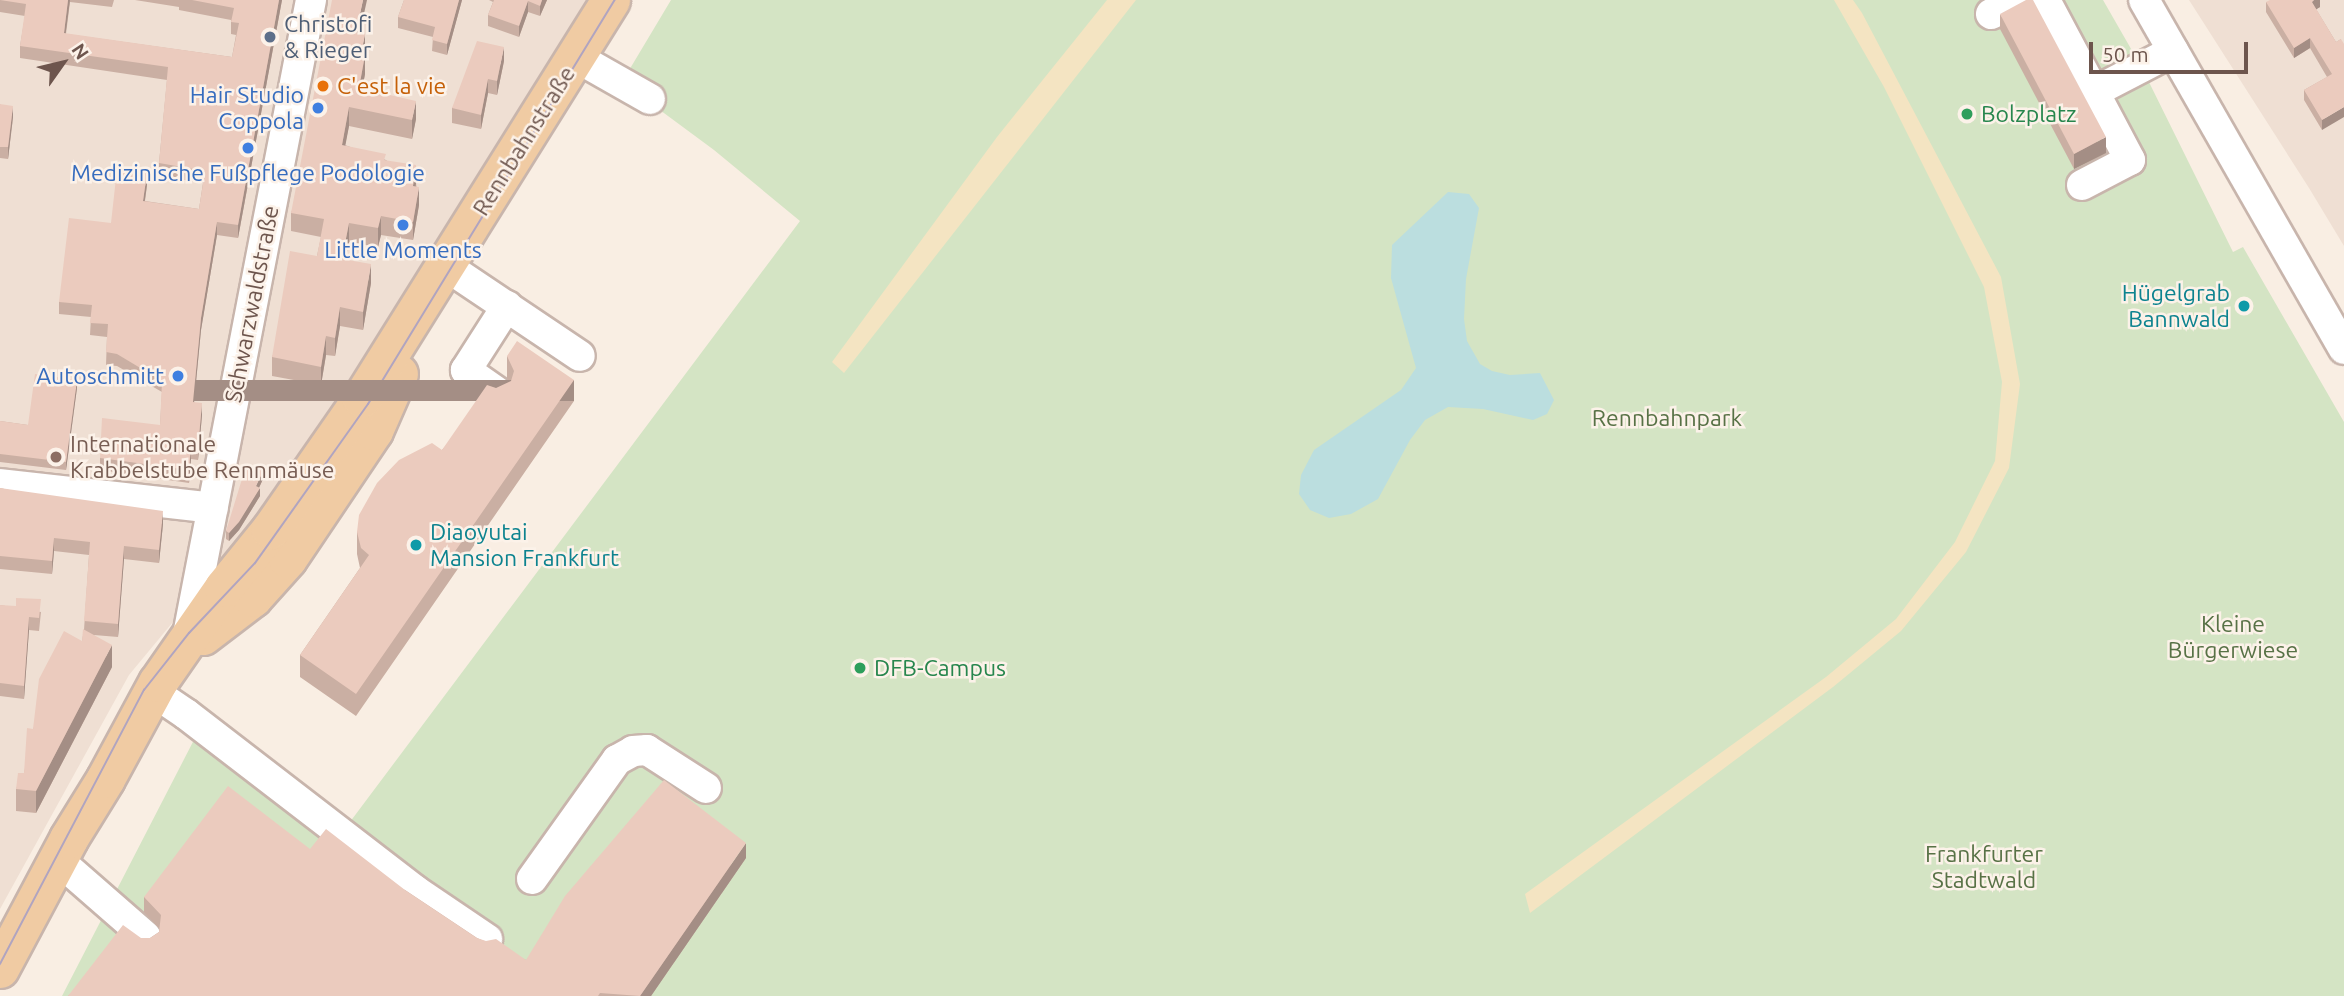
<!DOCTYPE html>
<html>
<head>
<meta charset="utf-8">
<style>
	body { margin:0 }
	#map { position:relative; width:2344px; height:996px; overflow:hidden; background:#f9eee3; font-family:Ubuntu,sans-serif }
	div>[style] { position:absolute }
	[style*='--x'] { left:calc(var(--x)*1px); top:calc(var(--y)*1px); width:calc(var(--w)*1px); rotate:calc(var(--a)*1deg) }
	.residential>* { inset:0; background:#efdfd3 }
	.green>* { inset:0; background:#d4e4c4 }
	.sand>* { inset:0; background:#f4e4c2 }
	.water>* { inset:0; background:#bbdedf }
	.roads { filter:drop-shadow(2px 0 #c8b5ac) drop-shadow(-2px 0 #c8b5ac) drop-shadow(0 2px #c8b5ac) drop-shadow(0 -2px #c8b5ac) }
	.minor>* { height:30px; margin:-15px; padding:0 15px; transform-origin:15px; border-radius:15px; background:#fff }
	.major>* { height:38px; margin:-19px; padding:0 19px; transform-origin:19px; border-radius:19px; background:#f0cba3 }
	.tram>* { height:2px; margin:-1px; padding:0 1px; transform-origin:1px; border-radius:1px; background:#b0a4c0 }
	.wall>* { inset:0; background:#caafa3 }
	.shaded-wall>* { inset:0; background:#a48e85; transform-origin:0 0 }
	.building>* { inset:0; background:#ebcbbe }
	.dots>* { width:19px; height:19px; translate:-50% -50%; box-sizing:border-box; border:4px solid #fcf2e9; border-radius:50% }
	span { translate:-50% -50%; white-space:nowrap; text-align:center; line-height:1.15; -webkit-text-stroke:5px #fcf2e9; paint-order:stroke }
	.service-label { font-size:23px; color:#4e5e75 }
	.left { translate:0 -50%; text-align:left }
	.food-label { font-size:23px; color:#c56008 }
	.shop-label { font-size:23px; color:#366cbe }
	.right { translate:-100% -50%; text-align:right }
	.leisure-label { font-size:23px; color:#27864d }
	.street-label { font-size:23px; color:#6d554d }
	.culture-label { font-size:23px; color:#0d838f }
	.park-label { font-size:23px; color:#587246 }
	.education-label { font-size:23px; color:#785e54 }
	.north { position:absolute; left:28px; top:28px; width:70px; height:70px; -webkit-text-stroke:5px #fcf2e9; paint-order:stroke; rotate:56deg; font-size:19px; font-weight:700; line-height:28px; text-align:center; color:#6d554d }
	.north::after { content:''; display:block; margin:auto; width:24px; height:32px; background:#6d554d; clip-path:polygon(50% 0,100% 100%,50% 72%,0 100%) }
	.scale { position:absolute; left:2089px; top:42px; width:159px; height:32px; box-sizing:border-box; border:4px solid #6d554d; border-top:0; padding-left:9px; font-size:21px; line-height:24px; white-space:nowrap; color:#6d554d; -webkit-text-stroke:5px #fcf2e9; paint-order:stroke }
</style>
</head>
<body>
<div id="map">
	<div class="residential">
		<i style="clip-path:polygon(0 0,587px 0,449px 235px,349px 389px,255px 523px,129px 675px,0 909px)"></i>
		<i style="clip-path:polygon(2189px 0,2344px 0,2344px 246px,2309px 188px)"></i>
	</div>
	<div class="green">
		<i style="clip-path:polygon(671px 0,2103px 0,2142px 68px,2233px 252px,2243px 247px,2344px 422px,2344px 996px,62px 996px,196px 736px,332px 846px,800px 221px,714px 150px,622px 82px)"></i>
	</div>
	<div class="sand">
		<i style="clip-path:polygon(1107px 0,1136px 0,844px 373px,832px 362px,997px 137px)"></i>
		<i style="clip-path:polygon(1834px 0,1853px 0,1862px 13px,2001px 277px,2020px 384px,2009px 468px,1966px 552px,1901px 631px,1833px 687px,1530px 913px,1525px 894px,1826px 677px,1896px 619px,1955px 542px,1995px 461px,2002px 382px,1984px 287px,1884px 87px)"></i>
	</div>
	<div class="water">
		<i style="clip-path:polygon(1448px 192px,1469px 194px,1479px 208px,1466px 279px,1464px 319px,1467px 341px,1480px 364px,1492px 371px,1510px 375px,1540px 373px,1554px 400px,1547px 414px,1533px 420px,1483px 409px,1448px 407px,1425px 420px,1410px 440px,1378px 499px,1351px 514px,1329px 518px,1310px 510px,1299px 494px,1301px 475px,1314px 450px,1401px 390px,1416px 368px,1391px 278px,1392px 245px)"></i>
	</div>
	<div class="roads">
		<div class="minor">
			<i style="--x:2045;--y:0;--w:104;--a:62"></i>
			<i style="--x:2144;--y:0;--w:402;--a:60.2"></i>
			<i style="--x:1991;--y:14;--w:32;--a:-26"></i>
			<i style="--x:576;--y:57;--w:85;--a:29.6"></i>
			<i style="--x:2082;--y:185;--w:54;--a:-27.5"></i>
			<i style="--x:2130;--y:160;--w:77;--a:-117.9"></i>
			<i style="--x:2094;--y:92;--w:89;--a:-27.4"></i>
			<i style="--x:446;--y:266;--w:161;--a:33.9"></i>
			<i style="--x:497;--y:392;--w:38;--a:-145"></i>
			<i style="--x:466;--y:370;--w:76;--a:-57.4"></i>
			<i style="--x:0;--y:484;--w:214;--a:6.4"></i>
			<i style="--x:188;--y:635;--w:647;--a:-79.04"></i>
			<i style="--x:152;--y:691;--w:41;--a:34.1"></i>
			<i style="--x:186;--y:714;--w:290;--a:37.6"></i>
			<i style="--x:416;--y:891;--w:86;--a:34.1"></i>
			<i style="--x:58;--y:860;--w:116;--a:41.1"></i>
			<i style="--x:532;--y:879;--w:146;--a:-54.5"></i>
			<i style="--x:617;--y:760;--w:18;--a:-29"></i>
			<i style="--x:633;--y:751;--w:14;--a:-4"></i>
			<i style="--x:647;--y:750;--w:70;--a:32.8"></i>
		</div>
		<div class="major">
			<i style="--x:203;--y:636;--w:63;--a:-37.2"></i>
			<i style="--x:253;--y:598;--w:52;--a:-48.1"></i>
			<i style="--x:288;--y:559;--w:154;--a:-56.1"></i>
			<i style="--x:374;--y:431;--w:62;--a:-66.3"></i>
			<i style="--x:0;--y:969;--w:147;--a:-62"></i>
			<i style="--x:69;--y:839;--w:70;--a:-58.3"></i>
			<i style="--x:106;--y:779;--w:109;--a:-61.6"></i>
			<i style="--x:158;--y:683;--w:116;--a:-55.2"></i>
			<i style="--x:224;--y:588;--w:75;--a:-51"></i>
			<i style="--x:271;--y:530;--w:160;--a:-55.2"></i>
			<i style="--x:362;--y:399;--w:470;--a:-58"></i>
		</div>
	</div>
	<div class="tram">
		<i style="--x:0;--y:964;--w:310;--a:-62.3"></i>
		<i style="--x:144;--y:690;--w:73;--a:-51.7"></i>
		<i style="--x:189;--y:633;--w:96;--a:-46.7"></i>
		<i style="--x:255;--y:563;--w:195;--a:-54.6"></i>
		<i style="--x:368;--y:404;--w:474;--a:-58.6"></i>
	</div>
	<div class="wall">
		<i style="clip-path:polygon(0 0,114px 0,112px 7px,70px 2px,66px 34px,232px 57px,236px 35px,231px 34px,231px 20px,179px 10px,179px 7px,135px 0,282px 0,238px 238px,217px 235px,201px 330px,194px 402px,202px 415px,198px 460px,191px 459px,189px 483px,100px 470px,100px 458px,160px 425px,162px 392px,117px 366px,106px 365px,107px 337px,90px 335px,91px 317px,59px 314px,59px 302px,111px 223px,147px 185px,145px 201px,199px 209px,203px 183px,159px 176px,159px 163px,167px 80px,20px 58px,20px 46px,25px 16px,0 12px)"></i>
		<i style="clip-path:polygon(404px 0,462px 0,447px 55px,432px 51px,433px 37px,398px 28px,398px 17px)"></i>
		<i style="clip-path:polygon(489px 0,547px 0,540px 16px,528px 12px,519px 37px,488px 26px,488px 15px,493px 2px)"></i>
		<i style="clip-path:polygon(2320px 0,2320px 7px,2316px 9px,2336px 42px,2341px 39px,2322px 130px,2304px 100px,2304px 90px,2327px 77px,2310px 48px,2294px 58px,2266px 12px,2266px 2px)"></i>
		<i style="clip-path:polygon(2000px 14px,2106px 153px,2074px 169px,2000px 29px)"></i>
		<i style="clip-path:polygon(360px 33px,365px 53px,365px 74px,362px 89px,416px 119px,412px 139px,349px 126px,345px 145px,386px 160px,416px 183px,419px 205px,413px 240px,381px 235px,378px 247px,349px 242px,346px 259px,371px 283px,363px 330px,340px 326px,335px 356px,326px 355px,321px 385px,272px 376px,272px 357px,317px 256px,321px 237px,291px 231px,291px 213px)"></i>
		<i style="clip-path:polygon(504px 61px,497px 95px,488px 93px,481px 129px,452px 123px,452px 108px)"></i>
		<i style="clip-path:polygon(0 104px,13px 117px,8px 159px,0 158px)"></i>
		<i style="clip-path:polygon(507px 356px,574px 401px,356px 716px,300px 677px,300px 655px,360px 568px,357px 554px,357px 532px,442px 450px,496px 388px,509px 382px,507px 378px)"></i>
		<i style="clip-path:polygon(77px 388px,66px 470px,0 462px,0 421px,28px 425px)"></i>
		<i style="clip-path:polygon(263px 479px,259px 488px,260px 496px,239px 530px,229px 541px,226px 539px,226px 531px)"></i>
		<i style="clip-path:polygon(0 488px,163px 524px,159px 563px,124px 559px,118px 637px,94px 635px,112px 667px,36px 813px,16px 811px,16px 789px,24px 773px,33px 729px,82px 641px,84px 630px,89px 555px,54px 551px,52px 574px,0 569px)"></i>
		<i style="clip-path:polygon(0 605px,41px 612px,39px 631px,29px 630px,24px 699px,0 696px)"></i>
		<i style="clip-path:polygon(310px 849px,405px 890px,477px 938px,526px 960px,746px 858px,651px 996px,68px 996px,141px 938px,150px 938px,159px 932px,159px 928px,144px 912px,144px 897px)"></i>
	</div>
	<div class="shaded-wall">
		<i style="clip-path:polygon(68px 0,70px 0,64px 46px,64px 33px)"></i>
		<i style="clip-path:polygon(279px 0,282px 0,238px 238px,238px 225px)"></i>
		<i style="clip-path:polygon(363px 0,367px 0,356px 50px,356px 32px)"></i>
		<i style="clip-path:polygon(459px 0,462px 0,447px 55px,447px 44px)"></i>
		<i style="clip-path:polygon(542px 0,547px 0,540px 16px,540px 6px)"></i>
		<i style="clip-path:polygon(2314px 0,2320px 0,2320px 7px,2312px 12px,2312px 2px)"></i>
		<i style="clip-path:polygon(528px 1px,528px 12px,519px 37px,519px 26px)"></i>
		<i style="clip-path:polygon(365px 34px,365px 53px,361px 73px,361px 54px)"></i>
		<i style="clip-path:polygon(2310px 38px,2310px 48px,2294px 58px,2294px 48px)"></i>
		<i style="clip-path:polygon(504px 47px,504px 61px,497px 95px,497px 81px)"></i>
		<i style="clip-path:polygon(365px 55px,365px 74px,359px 107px,359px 88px)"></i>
		<i style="clip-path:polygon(488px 79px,488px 93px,481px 129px,481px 115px)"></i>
		<i style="clip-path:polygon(416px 101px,416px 119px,412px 139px,412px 120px)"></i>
		<i style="clip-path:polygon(13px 106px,13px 117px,8px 159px,8px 147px)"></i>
		<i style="clip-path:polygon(349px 107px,349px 126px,342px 163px,342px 145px)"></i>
		<i style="clip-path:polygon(2344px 107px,2344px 117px,2322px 130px,2322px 120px)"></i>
		<i style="clip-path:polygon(2106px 137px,2106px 153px,2074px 169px,2074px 154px)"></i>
		<i style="clip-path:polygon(416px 165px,416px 183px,413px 204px,413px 186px)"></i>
		<i style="clip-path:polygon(147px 173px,147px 185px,143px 213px,143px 201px)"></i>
		<i style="clip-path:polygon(419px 187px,419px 205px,413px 240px,413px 222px)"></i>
		<i style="clip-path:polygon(381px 216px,381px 235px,378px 247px,378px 228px)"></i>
		<i style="clip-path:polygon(217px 222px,217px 235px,201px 330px,193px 414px,193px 402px,201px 318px)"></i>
		<i style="clip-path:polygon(349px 223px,349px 242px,342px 277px,342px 259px)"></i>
		<i style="clip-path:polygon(371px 264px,371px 283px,363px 330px,363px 312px)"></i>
		<i style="clip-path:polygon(340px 307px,340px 326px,335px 356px,335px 338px)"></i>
		<i style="clip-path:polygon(326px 336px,326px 355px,321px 385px,321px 367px)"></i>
		<i style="clip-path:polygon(77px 380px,77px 388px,66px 470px,66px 462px)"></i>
		<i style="left:574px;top:380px;width:21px;height:382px;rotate:90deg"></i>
		<i style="clip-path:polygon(202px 403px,202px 415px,198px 460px,198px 448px)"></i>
		<i style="clip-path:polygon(191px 447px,191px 459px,189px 483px,189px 470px)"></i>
		<i style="clip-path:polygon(263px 471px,263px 479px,256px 494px,256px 486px)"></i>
		<i style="clip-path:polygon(260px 488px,260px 496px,239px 530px,229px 541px,229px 533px)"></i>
		<i style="clip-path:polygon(163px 511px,163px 524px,159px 563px,159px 550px)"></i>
		<i style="clip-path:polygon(54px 538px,54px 551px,52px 574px,52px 561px)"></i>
		<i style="clip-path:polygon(124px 546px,124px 559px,118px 637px,118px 624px)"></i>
		<i style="clip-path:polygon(29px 617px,29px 630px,24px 699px,24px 686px)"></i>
		<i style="clip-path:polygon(112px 645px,112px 667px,36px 813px,36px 791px)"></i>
		<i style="clip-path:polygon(746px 843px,746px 858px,651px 996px,640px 996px)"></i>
	</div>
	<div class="building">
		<i style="clip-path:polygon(0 0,68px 0,64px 33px,232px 57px,239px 23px,231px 22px,234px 8px,192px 0,279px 0,238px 225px,217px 222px,201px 318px,193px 402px,202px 403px,198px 448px,191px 447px,189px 470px,100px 458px,102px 418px,160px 425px,162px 381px,117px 354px,106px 352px,108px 324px,90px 323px,92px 305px,59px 302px,69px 218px,111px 223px,117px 169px,147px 173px,143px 201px,199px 209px,205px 171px,159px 163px,168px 67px,20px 46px,26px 4px)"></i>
		<i style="clip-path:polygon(332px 0,363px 0,356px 32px,365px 34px,361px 54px,365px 55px,359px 88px,416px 101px,412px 120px,349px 107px,342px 145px,386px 154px,384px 160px,416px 165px,413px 186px,419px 187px,413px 222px,381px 216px,378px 228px,349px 223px,342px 259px,371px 264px,363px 312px,340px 307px,335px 338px,326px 336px,321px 367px,272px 357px,290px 251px,317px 256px,324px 219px,291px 213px)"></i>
		<i style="clip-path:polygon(404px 0,459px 0,447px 44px,432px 40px,435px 27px,398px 17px)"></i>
		<i style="clip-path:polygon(494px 0,542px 0,540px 6px,528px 1px,519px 26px,488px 15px)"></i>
		<i style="clip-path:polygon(2026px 0,2033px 0,2106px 137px,2074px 154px,2000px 14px)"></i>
		<i style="clip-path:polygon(2270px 0,2314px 0,2312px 2px,2336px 42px,2341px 39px,2344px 44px,2344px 107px,2322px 120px,2304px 90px,2332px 74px,2310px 38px,2294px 48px,2266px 2px)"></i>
		<i style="clip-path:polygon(477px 41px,504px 47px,497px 81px,488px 79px,481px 115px,452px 108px)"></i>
		<i style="clip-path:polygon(0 104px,13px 106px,8px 147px,0 147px)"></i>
		<i style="clip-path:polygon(517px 341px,574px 380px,356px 694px,300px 655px,369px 555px,361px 548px,357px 532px,359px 515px,377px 483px,399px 460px,432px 443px,442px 450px,487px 385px,496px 388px,511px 381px,514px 371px,507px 356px)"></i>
		<i style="clip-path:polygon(35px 374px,77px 380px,66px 462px,0 454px,0 421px,28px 425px)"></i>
		<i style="clip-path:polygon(246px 466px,263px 471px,256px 486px,260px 488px,239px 522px,229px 533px,226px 531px)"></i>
		<i style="clip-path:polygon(0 488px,163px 511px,159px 550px,124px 546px,118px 624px,84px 621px,90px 542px,54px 538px,52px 561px,0 556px)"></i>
		<i style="clip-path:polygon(16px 598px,41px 599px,39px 618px,29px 617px,24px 686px,0 683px,0 605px,16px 606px)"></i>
		<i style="clip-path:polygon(83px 629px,112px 645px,36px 791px,16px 789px,18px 773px,24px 773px,27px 728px,33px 729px,39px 679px,64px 631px,82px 641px)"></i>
		<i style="clip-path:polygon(664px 780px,746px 843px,640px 996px,600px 993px,598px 996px,68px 996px,123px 925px,141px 938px,150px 938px,159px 932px,161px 915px,144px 897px,228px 786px,310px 849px,326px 829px,405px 890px,477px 938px,486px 941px,496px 939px,526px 960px,565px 896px)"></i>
	</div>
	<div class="dots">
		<i style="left:270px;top:37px;background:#5c6f8a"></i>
		<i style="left:323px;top:86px;background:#e8710a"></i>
		<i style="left:318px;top:108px;background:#3f7fe0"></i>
		<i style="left:1967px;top:114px;background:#2e9e5b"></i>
		<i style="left:248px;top:148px;background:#3f7fe0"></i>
		<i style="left:403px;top:225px;background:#3f7fe0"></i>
		<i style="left:2244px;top:306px;background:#0f9aa8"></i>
		<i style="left:178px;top:376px;background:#3f7fe0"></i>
		<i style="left:56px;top:457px;background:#8d6e63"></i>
		<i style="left:416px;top:545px;background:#0f9aa8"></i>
		<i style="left:860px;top:668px;background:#2e9e5b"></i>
	</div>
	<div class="service-label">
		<span class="left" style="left:284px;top:37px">Christofi<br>&amp; Rieger</span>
	</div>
	<div class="food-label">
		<span class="left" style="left:337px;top:86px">C'est la vie</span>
	</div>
	<div class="shop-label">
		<span class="right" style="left:304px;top:108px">Hair Studio<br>Coppola</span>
		<span style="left:248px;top:173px">Medizinische Fußpflege Podologie</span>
		<span style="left:403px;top:250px">Little Moments</span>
		<span class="right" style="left:164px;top:376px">Autoschmitt</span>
	</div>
	<div class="leisure-label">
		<span class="left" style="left:1981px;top:114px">Bolzplatz</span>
		<span class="left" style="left:874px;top:668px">DFB-Campus</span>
	</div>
	<div class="street-label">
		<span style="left:524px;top:141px;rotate:-58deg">Rennbahnstraße</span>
		<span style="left:252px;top:304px;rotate:-79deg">Schwarzwaldstraße</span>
	</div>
	<div class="culture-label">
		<span class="right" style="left:2230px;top:306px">Hügelgrab<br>Bannwald</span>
		<span class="left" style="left:430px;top:545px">Diaoyutai<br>Mansion Frankfurt</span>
	</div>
	<div class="park-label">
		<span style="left:1667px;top:418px">Rennbahnpark</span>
		<span style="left:2233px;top:637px">Kleine<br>Bürgerwiese</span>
		<span style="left:1984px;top:867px">Frankfurter<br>Stadtwald</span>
	</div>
	<div class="education-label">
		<span class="left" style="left:70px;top:457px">Internationale<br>Krabbelstube Rennmäuse</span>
	</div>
	<div class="north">N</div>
	<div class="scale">50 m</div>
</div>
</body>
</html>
